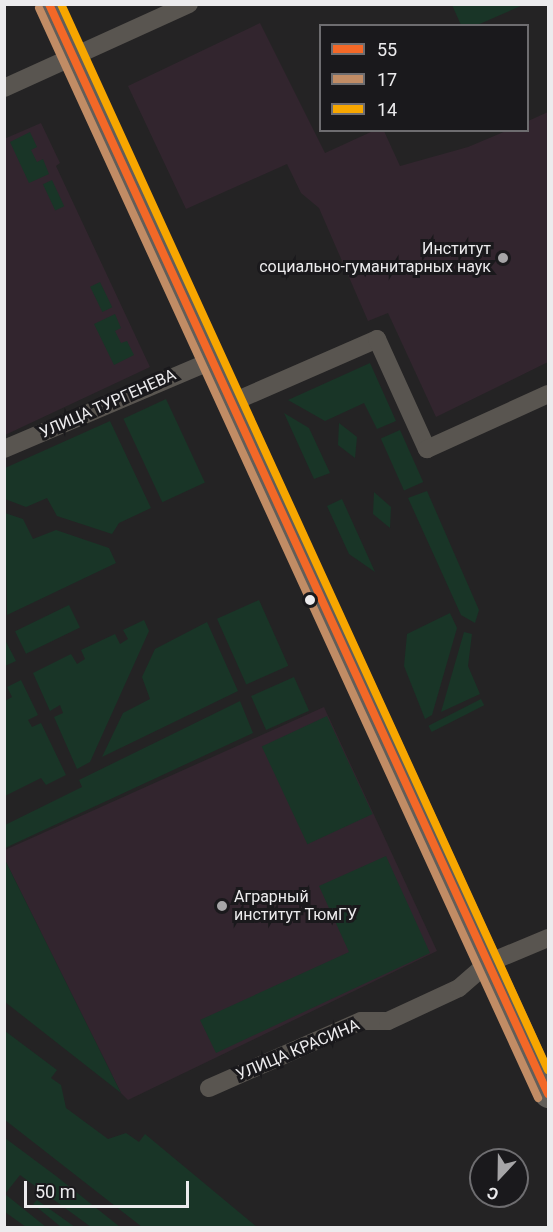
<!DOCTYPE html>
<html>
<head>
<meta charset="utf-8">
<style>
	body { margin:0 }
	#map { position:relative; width:553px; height:1232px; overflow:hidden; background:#242324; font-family:Roboto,sans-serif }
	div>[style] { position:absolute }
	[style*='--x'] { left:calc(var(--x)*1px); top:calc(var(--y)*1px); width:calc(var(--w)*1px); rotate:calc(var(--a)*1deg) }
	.education>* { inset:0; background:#32252e }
	.green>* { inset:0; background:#193527; transform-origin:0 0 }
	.street>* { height:18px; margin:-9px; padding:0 9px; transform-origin:9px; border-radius:9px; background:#595550 }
	.primary>* { height:27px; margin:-13.5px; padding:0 13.5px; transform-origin:13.5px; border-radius:13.5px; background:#625e59 }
	.bus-1>* { height:8px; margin:-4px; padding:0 4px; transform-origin:4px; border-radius:4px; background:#f36827 }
	.bus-2>* { height:8px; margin:-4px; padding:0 4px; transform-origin:4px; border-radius:4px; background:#c18c65 }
	.bus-3>* { height:8px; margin:-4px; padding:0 4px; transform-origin:4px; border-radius:4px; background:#f7a600 }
	.dots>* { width:16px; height:16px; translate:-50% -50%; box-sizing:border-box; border:3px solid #1a191c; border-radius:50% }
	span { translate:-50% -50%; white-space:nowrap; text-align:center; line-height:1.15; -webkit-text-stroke:6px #1a191c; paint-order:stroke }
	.poi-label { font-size:16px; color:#ecebed }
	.right { translate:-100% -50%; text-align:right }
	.left { translate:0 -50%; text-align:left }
	.street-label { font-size:16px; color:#ecebed }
	.frame { position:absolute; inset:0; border:6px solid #ecebed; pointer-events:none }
	.legend { position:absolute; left:319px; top:24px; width:210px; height:108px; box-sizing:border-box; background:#1a191c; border:2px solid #6e6d70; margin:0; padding:8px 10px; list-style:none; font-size:18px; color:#ecebed }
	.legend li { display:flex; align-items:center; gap:12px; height:30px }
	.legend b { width:30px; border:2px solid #6e6d70 }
	.north { position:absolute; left:469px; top:1148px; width:60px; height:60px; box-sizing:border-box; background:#1a191c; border:2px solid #6e6d70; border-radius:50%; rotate:202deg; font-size:16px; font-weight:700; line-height:24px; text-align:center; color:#ecebed }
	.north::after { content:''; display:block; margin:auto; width:21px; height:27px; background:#a6a5a7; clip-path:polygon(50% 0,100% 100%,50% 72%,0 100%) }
	.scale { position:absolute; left:24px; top:1181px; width:165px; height:27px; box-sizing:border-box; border:3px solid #ecebed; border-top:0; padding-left:8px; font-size:18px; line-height:21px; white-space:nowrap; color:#ecebed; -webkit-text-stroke:4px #1a191c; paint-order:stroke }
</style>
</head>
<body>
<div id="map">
	<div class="education">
		<i style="clip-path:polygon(260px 23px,325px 153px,373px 131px,384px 131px,400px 166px,468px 147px,506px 131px,528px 130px,528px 121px,548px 112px,548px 362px,436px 417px,388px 313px,368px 321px,319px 208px,301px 193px,287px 164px,186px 209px,128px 86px)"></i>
		<i style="clip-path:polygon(41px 123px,60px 163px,56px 166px,150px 367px,5px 435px,4px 139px)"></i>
		<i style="clip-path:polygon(324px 707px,437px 951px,128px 1100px,121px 1093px,5px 860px,5px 850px)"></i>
	</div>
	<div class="green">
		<i style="clip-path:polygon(452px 5px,523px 5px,475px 26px,461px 25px)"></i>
		<i style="clip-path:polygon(30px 132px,37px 147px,31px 150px,37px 162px,43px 159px,49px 174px,29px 183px,10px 142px)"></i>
		<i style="left:52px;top:180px;width:29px;height:10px;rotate:65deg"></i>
		<i style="left:100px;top:282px;width:28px;height:11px;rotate:64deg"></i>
		<i style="clip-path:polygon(115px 314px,121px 328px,115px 331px,121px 343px,127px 341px,134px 355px,114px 365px,94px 324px)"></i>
		<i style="clip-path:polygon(370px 363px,396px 421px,377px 429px,364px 403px,325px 421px,288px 400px)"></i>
		<i style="left:166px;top:399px;width:92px;height:47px;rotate:65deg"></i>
		<i style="clip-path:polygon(284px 413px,309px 428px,330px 473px,314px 479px)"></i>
		<i style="clip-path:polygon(110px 421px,151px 508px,119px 523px,112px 534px,57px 516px,47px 498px,26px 507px,5px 499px,5px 468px)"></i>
		<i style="clip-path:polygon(339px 423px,357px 437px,355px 458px,338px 445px)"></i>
		<i style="left:400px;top:430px;width:57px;height:21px;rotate:66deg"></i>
		<i style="clip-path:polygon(427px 491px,479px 610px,475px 623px,461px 615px,408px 498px)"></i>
		<i style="clip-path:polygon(374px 492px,391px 507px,390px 528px,373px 514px)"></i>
		<i style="clip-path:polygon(342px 499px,375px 572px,349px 554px,327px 506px)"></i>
		<i style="clip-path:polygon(5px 513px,23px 519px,33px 539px,56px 530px,109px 548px,116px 563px,7px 615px)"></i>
		<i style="left:259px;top:600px;width:72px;height:46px;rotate:66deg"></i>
		<i style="left:69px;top:605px;width:25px;height:60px;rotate:64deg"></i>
		<i style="clip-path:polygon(450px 613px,457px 628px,432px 715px,425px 719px,404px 666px,407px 634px)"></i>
		<i style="clip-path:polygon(144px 620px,149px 631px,90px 762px,77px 769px,54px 717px,63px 713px,60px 705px,50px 711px,33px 673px,71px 654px,77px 664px,85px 659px,81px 650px,115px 634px,120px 644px,128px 639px,123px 630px)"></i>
		<i style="clip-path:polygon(207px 622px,238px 691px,102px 757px,123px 713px,150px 699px,142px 677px,155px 649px)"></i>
		<i style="clip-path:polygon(464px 632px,472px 634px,468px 666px,480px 694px,441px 712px)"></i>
		<i style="clip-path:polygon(4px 638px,16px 661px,5px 666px,4px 666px)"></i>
		<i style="left:294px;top:677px;width:37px;height:47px;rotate:66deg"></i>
		<i style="clip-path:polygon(21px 680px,38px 715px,28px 720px,32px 727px,41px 723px,66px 775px,46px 785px,41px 778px,5px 796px,5px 701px,12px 697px,7px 687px)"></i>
		<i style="left:481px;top:699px;width:7px;height:59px;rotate:63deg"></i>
		<i style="clip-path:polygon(240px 701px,253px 733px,5px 848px,5px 825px,82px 787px,79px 780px)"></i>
		<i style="left:327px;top:716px;width:108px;height:72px;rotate:65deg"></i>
		<i style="clip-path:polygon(386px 856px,430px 953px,216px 1053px,200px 1020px,349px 952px,319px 886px)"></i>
		<i style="clip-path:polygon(5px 860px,121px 1093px,5px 1002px)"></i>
		<i style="clip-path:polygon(5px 1031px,57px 1070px,51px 1078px,61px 1085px,66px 1108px,108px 1139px,126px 1133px,139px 1142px,145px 1134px,257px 1227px,142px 1227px,5px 1120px)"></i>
		<i style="clip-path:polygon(5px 1138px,56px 1176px,120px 1227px,91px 1227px,20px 1175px,5px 1194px,46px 1227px,26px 1227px,5px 1212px)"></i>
		<i style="clip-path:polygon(37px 1200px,75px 1227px,61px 1227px,33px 1204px)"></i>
	</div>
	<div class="street">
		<i style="--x:4;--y:88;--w:203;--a:-24.4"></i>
		<i style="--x:233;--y:402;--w:157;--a:-23.6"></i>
		<i style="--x:377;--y:339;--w:121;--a:65.6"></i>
		<i style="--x:427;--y:449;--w:133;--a:-24.4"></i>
		<i style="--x:4;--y:449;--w:225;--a:-23"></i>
		<i style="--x:209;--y:1088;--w:166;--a:-23.8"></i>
		<i style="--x:361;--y:1021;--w:27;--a:0"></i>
		<i style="--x:388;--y:1021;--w:78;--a:-24.9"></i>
		<i style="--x:459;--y:988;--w:38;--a:-41"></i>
		<i style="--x:488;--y:963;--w:65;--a:-22.6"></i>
	</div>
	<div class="primary">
		<i style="--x:49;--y:4;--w:1199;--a:65.4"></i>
	</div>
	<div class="bus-1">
		<i style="--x:49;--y:4;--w:1199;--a:65.4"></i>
	</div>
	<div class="bus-2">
		<i style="--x:39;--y:8;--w:1199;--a:65.4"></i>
	</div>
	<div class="bus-3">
		<i style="--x:61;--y:4;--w:1172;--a:65.45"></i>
	</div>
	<div class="dots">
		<i style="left:503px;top:258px;background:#a6a5a7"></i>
		<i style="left:310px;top:600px;background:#ecebed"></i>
		<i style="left:222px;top:906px;background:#a6a5a7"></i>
	</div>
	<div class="poi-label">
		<span class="right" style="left:491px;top:258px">Институт<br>социально-гуманитарных наук</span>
		<span class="left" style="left:234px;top:906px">Аграрный<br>институт ТюмГУ</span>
	</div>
	<div class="street-label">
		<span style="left:108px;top:404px;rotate:-24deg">УЛИЦА ТУРГЕНЕВА</span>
		<span style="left:298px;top:1050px;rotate:-23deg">УЛИЦА КРАСИНА</span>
	</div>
	<div class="frame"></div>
	<ul class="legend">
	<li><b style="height:8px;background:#f36827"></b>55</li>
	<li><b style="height:8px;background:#c18c65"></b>17</li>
	<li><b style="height:8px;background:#f7a600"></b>14</li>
	</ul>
	<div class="north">С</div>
	<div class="scale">50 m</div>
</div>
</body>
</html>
